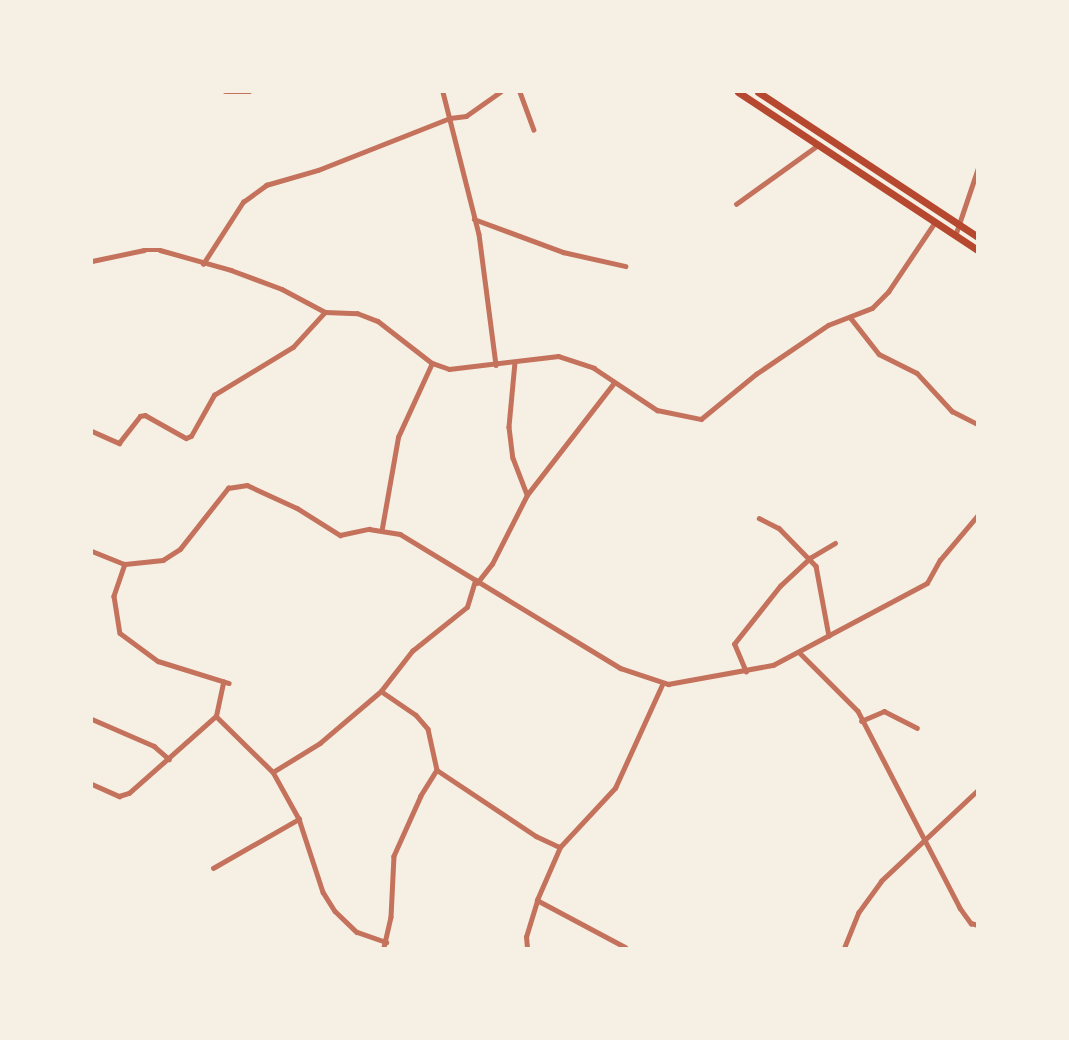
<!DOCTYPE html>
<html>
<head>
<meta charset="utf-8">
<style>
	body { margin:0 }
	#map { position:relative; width:1069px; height:1040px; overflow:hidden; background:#f6efe4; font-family:"Sofia Sans Condensed",sans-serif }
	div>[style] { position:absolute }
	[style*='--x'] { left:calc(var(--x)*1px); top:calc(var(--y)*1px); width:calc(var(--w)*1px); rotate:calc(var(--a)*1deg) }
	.minor>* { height:4.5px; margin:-2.25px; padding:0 2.25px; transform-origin:2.25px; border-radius:2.25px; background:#c5725c }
	.primary>* { height:7px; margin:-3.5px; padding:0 3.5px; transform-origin:3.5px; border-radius:3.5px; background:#b5482f }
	span { translate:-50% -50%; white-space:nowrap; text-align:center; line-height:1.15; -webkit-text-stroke:6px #f6efe4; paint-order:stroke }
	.frame { position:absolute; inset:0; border:93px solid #f6efe4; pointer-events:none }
</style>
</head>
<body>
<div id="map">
	<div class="minor">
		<i style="--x:225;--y:92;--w:25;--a:0"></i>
		<i style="--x:443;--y:92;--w:146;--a:75.8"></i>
		<i style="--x:479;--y:234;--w:132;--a:82.6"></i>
		<i style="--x:520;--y:92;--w:40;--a:69.8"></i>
		<i style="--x:736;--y:204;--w:101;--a:-35.7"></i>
		<i style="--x:474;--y:219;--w:95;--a:20.3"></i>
		<i style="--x:563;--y:252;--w:64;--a:12.7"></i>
		<i style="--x:955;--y:236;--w:72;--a:-71.3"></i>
		<i style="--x:92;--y:261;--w:53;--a:-11.9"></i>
		<i style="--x:144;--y:250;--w:16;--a:0"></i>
		<i style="--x:160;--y:250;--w:74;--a:15.7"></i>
		<i style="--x:231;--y:270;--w:54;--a:20.4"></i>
		<i style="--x:282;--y:289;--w:49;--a:28.1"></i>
		<i style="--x:325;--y:312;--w:32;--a:2"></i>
		<i style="--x:357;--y:313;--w:22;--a:21"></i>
		<i style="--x:378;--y:321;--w:68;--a:37.9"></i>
		<i style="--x:432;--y:363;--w:18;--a:19"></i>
		<i style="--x:449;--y:369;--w:110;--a:-6.8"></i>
		<i style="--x:558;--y:356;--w:38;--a:18"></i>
		<i style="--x:594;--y:368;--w:76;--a:33.7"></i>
		<i style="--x:657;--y:410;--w:45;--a:11.6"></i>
		<i style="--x:701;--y:419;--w:71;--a:-39.3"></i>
		<i style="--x:756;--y:374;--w:87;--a:-34.2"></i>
		<i style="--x:828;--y:325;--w:47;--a:-21.1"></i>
		<i style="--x:872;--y:308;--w:23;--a:-45"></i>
		<i style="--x:888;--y:292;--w:84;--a:-56.1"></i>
		<i style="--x:203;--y:264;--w:74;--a:-57.2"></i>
		<i style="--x:243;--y:202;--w:29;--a:-36"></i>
		<i style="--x:266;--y:185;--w:54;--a:-16.1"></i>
		<i style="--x:318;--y:170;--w:142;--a:-21.5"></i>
		<i style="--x:450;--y:118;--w:16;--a:-7"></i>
		<i style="--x:466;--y:116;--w:42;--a:-35.2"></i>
		<i style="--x:850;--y:317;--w:47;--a:51.9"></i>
		<i style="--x:879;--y:354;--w:42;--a:26.6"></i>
		<i style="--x:917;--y:373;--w:52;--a:47.4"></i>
		<i style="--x:952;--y:411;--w:29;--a:27"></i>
		<i style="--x:515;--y:362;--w:65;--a:95.3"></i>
		<i style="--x:509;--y:427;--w:31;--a:83"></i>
		<i style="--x:513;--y:458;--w:39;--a:69"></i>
		<i style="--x:92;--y:431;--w:30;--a:24"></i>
		<i style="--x:119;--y:443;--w:34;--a:-52"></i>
		<i style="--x:140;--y:416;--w:5;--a:-11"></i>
		<i style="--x:145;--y:415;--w:47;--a:29.3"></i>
		<i style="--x:186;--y:438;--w:5;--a:-22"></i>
		<i style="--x:191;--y:436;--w:47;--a:-60.7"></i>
		<i style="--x:214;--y:395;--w:92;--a:-31.3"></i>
		<i style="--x:293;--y:347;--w:47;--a:-47.6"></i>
		<i style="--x:759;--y:518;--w:22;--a:27"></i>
		<i style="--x:779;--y:528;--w:53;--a:45.8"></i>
		<i style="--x:816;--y:566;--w:71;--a:79.5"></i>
		<i style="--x:382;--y:528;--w:92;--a:-80"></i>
		<i style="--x:398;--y:437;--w:81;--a:-65.3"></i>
		<i style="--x:92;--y:551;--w:35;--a:22"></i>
		<i style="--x:125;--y:564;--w:38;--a:-6"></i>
		<i style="--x:163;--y:560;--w:20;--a:-33"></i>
		<i style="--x:180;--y:549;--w:78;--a:-51.8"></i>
		<i style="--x:228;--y:488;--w:19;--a:-9"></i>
		<i style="--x:247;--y:485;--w:55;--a:24.7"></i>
		<i style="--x:297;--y:508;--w:51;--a:32.1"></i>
		<i style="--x:340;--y:535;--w:30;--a:-12"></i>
		<i style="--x:369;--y:529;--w:31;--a:9"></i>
		<i style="--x:400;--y:534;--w:258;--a:31.3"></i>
		<i style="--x:620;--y:668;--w:51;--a:18.4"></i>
		<i style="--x:668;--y:684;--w:107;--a:-10.3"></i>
		<i style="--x:773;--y:665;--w:174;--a:-28"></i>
		<i style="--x:927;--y:583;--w:26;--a:-61"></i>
		<i style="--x:940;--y:560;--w:59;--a:-49.8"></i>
		<i style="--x:125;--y:564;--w:34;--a:109"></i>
		<i style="--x:114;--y:596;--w:37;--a:81"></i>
		<i style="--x:120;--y:633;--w:47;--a:36.4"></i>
		<i style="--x:158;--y:661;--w:74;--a:17.2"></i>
		<i style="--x:477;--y:583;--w:24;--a:-52"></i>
		<i style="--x:492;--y:564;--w:77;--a:-63.1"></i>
		<i style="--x:527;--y:495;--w:140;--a:-52.2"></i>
		<i style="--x:799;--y:652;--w:83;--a:45"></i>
		<i style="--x:858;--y:711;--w:222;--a:62.6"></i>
		<i style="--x:960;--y:908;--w:19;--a:54"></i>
		<i style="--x:971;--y:923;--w:7;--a:16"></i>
		<i style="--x:746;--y:672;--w:30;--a:-113"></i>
		<i style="--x:734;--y:644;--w:74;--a:-51.6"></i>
		<i style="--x:780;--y:586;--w:41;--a:-43"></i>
		<i style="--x:810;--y:558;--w:29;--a:-31"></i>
		<i style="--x:381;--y:691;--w:42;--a:34.4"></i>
		<i style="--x:416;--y:715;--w:18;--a:49"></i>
		<i style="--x:428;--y:729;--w:42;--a:77.6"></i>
		<i style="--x:437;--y:770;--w:31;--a:122"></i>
		<i style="--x:421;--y:796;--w:66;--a:114.2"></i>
		<i style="--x:394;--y:856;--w:61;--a:92.8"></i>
		<i style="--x:391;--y:917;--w:32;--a:103"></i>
		<i style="--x:216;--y:716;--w:80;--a:44.5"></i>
		<i style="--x:273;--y:772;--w:54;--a:61"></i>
		<i style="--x:299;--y:819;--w:77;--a:71.8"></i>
		<i style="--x:323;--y:892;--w:22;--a:58"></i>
		<i style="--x:335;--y:911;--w:30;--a:44"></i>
		<i style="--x:357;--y:932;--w:31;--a:19"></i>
		<i style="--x:92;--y:719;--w:68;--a:23.5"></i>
		<i style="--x:154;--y:746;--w:20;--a:41"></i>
		<i style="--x:861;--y:721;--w:25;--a:-23"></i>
		<i style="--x:884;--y:711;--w:37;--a:27"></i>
		<i style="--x:437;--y:770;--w:119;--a:33.7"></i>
		<i style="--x:536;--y:836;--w:26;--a:25"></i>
		<i style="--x:273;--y:772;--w:55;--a:-31.7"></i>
		<i style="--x:320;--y:743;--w:80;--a:-40.4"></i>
		<i style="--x:381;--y:691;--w:51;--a:-52.2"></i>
		<i style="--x:412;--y:651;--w:70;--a:-38.7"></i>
		<i style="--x:467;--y:607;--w:28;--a:-73"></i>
		<i style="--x:92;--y:784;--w:30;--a:24"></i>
		<i style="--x:119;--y:796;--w:10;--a:-17"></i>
		<i style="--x:129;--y:793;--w:116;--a:-41.5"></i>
		<i style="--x:216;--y:716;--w:35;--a:-78"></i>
		<i style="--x:213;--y:868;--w:99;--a:-29.7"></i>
		<i style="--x:537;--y:900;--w:100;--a:28.1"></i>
		<i style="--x:527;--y:948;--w:11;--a:-95"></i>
		<i style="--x:526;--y:937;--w:39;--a:-73"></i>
		<i style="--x:537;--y:900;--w:58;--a:-66.5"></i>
		<i style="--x:560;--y:847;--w:81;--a:-47"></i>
		<i style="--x:615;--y:788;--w:113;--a:-65.5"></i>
		<i style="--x:844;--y:948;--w:38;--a:-68"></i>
		<i style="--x:858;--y:913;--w:39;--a:-54"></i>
		<i style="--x:881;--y:881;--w:133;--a:-43.2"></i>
	</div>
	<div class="primary">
		<i style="--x:738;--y:92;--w:287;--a:33.4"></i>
		<i style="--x:758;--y:92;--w:263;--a:33.4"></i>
	</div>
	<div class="frame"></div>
</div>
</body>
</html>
